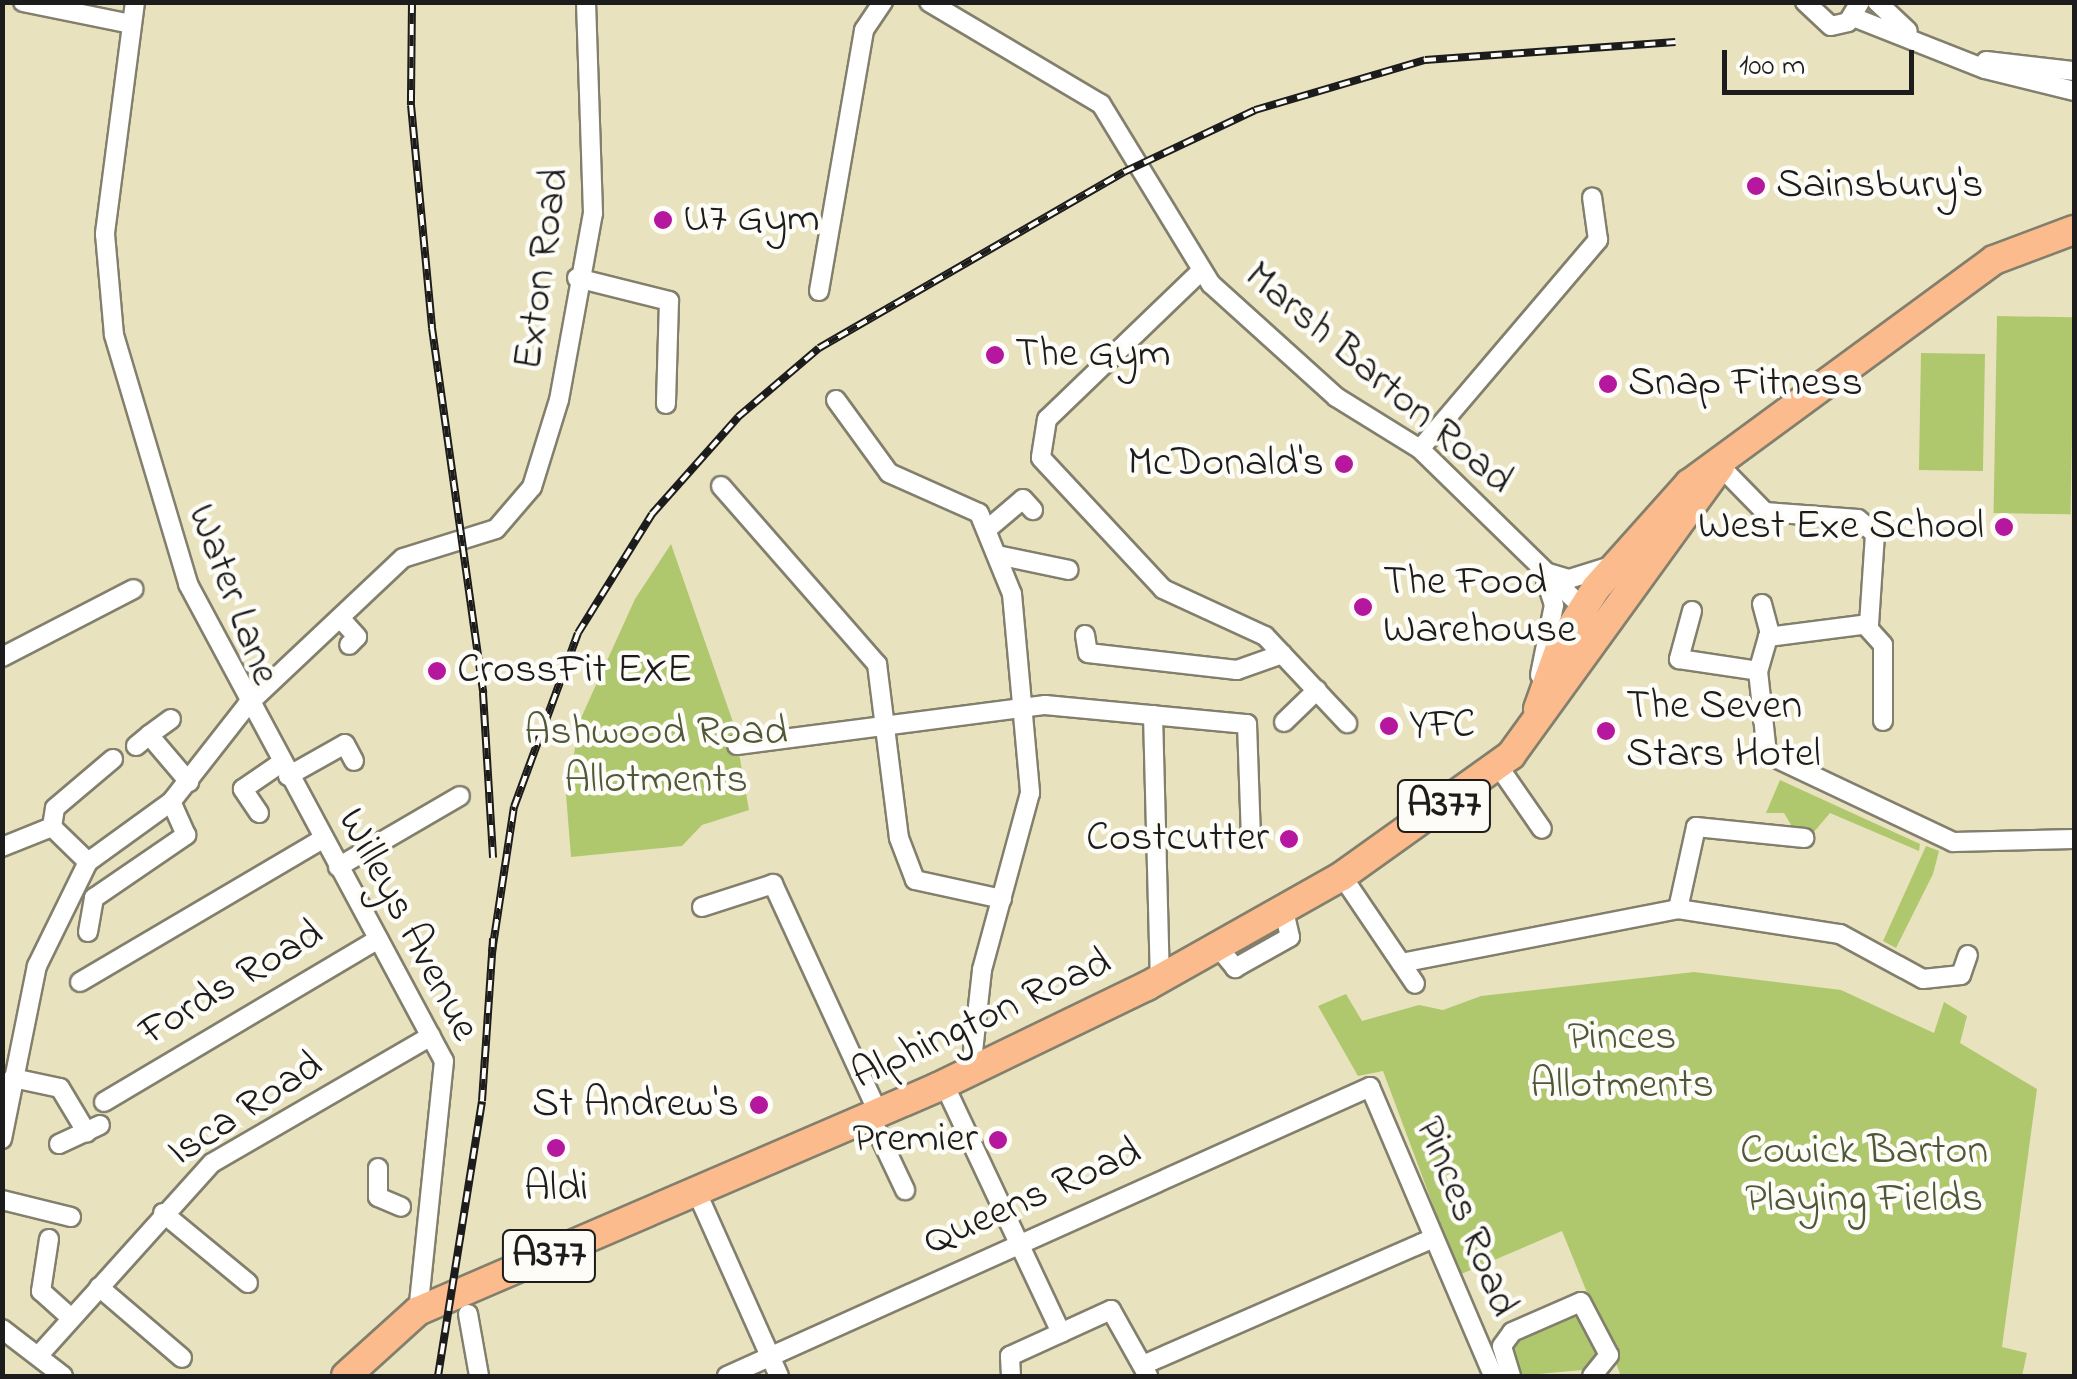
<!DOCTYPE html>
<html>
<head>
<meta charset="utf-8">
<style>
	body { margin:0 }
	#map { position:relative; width:2077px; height:1379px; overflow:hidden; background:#e9e2be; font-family:"Indie Flower",sans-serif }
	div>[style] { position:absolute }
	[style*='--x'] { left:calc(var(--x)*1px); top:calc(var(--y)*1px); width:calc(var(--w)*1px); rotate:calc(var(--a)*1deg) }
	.green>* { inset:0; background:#afc86e; transform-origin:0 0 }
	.roads { filter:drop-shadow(2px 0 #827f6d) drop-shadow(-2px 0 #827f6d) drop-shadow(0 2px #827f6d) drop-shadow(0 -2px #827f6d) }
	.minor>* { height:18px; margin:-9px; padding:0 9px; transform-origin:9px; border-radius:9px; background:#fff }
	.highway>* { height:28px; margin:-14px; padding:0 14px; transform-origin:14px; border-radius:14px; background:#fbbb8c }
	.rail>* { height:8px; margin-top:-4px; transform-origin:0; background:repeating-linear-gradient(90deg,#fdfcf7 0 11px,#1c1c1c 0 22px); box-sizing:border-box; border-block:2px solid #1c1c1c }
	.dots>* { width:28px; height:28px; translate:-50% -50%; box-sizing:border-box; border:5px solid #fdfcf7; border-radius:50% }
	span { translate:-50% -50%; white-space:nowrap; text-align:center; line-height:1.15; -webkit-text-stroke:9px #fdfcf7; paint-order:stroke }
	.shield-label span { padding:2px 8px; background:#fdfcf7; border:2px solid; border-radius:8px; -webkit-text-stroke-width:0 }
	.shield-label { font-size:40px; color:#1c1c1c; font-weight:700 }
	.poi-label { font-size:42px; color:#1c1c1c }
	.left { translate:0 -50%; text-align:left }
	.right { translate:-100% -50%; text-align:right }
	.street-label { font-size:42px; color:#1c1c1c }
	.park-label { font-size:42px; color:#4f5839 }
	.frame { position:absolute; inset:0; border:5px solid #1c1c1c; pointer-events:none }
	.scale { position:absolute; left:1722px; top:50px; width:192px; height:45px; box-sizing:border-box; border:5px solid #1c1c1c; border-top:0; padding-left:12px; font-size:30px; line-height:35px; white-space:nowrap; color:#1c1c1c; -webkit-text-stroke:8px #fdfcf7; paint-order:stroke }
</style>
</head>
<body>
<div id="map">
	<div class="green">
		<i style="left:1997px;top:316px;width:77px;height:197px;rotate:1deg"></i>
		<i style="left:1921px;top:353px;width:64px;height:117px;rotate:1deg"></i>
		<i style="clip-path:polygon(671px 544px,734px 725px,749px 810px,702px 825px,682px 846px,571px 857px,566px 794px,581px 718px,635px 599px)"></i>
		<i style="clip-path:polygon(1780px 780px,1920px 844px,1919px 851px,1830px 813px,1813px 833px,1796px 833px,1784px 813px,1766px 813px)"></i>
		<i style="clip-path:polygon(1926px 846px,1939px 851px,1933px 874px,1896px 948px,1883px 941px)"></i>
		<i style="clip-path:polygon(1694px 972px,1841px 990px,1934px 1033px,1944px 1002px,1967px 1016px,1960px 1043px,2037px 1089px,2002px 1347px,2027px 1353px,2022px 1376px,1621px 1376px,1562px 1231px,1459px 1275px,1383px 1071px,1358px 1076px,1318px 1006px,1346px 994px,1362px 1021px,1419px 1005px,1443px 1010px,1481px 996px)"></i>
		<i style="clip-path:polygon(1580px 1310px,1604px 1350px,1594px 1369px,1516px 1376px,1510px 1344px)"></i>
	</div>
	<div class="roads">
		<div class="minor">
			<i style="--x:23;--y:2;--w:110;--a:11.5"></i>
			<i style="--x:135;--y:2;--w:234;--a:97.4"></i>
			<i style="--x:105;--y:234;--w:101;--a:84.9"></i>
			<i style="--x:114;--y:335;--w:260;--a:73.4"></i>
			<i style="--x:188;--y:584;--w:541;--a:61.78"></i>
			<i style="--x:444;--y:1061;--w:251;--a:95.9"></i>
			<i style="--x:929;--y:2;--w:200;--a:30.7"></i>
			<i style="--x:1101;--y:104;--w:211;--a:58.6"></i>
			<i style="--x:1211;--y:284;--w:169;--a:42.1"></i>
			<i style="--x:1336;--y:397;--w:99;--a:31.8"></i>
			<i style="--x:1420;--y:449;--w:235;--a:44.3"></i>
			<i style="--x:1805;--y:2;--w:35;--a:43"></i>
			<i style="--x:1831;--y:26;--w:17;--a:-13"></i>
			<i style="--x:1848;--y:22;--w:23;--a:-59"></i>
			<i style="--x:1877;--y:2;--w:42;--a:43.1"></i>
			<i style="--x:1853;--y:17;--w:142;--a:21.5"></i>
			<i style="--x:1985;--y:69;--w:92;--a:13.9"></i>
			<i style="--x:1986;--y:61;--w:89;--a:6.5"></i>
			<i style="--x:1200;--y:272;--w:212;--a:136.1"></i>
			<i style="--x:1047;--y:419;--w:39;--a:99"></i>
			<i style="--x:1041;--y:458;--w:179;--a:47"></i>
			<i style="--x:1163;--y:589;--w:112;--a:24.7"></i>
			<i style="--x:1265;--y:636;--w:120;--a:46.7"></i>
			<i style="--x:577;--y:278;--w:95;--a:14"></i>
			<i style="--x:669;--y:301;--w:103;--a:91.7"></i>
			<i style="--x:819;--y:291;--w:265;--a:-80.2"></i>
			<i style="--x:864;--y:30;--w:34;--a:-56"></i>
			<i style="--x:836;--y:400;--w:90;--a:54"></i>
			<i style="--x:889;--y:473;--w:98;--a:24"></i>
			<i style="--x:979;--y:513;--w:87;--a:67.8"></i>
			<i style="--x:1012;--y:594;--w:200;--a:84.8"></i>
			<i style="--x:1030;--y:793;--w:183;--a:105.2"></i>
			<i style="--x:982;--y:970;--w:101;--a:96.3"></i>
			<i style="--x:1420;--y:449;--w:275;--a:-49.6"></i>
			<i style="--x:1598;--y:240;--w:43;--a:-97.9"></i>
			<i style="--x:1720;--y:466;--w:64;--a:45.6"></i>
			<i style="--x:1765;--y:512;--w:93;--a:4.3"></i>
			<i style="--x:1858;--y:519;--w:23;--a:41"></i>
			<i style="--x:1875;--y:534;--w:90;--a:93.8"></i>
			<i style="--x:1869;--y:624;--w:102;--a:172.7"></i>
			<i style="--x:1768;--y:637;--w:35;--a:106"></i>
			<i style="--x:1758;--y:671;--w:83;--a:83.8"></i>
			<i style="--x:1767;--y:754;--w:206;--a:25.3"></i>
			<i style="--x:1953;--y:842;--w:121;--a:-1.4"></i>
			<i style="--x:721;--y:486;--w:237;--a:48.8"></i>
			<i style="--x:877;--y:664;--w:175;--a:82.8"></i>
			<i style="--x:899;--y:838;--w:45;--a:69.1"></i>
			<i style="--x:915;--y:880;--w:89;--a:12.3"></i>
			<i style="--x:990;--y:527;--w:43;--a:-40.3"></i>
			<i style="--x:1023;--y:499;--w:15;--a:48"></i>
			<i style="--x:1002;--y:556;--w:68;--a:11.8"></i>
			<i style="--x:1548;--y:573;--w:22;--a:16"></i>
			<i style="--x:1569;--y:579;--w:41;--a:-17.1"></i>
			<i style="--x:1762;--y:604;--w:30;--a:75"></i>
			<i style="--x:1692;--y:611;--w:50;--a:105.2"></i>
			<i style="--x:1679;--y:659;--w:80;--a:8.6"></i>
			<i style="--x:341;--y:619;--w:24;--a:48"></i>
			<i style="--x:357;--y:637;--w:11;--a:135"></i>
			<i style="--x:1867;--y:627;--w:24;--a:48"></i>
			<i style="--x:1883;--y:645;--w:76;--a:90"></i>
			<i style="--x:1085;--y:635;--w:18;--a:81"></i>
			<i style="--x:1088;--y:653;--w:150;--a:6.5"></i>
			<i style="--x:1237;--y:670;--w:48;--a:-19.6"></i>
			<i style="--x:2;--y:657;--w:148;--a:-27.3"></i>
			<i style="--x:1540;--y:675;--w:71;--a:-78.7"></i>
			<i style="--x:1554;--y:605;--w:26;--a:-108"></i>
			<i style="--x:1153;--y:715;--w:264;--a:88.5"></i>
			<i style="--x:1284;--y:722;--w:46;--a:-44.1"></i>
			<i style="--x:149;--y:735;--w:27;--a:-36"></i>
			<i style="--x:737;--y:745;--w:311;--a:-7.4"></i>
			<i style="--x:1045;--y:705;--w:203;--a:5.4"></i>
			<i style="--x:1247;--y:724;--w:117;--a:88"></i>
			<i style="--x:136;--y:746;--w:17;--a:-40"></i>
			<i style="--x:149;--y:735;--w:62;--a:49.6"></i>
			<i style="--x:1499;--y:767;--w:75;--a:55.3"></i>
			<i style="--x:288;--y:776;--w:65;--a:-29.3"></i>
			<i style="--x:345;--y:744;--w:19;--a:62"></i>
			<i style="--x:259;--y:813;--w:29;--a:-124"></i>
			<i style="--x:243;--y:789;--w:46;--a:-34.4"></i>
			<i style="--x:2;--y:847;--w:54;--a:-21.8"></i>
			<i style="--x:88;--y:862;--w:50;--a:-135.8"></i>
			<i style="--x:52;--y:827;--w:19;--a:-81"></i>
			<i style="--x:55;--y:808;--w:76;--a:-40.2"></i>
			<i style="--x:338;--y:867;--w:141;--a:-30.2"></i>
			<i style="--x:1342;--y:876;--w:130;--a:55.9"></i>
			<i style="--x:702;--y:907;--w:75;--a:-17.9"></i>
			<i style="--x:773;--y:884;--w:253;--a:65.3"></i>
			<i style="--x:1678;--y:909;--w:84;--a:-77.6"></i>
			<i style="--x:1696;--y:827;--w:109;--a:5.8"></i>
			<i style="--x:88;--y:932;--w:35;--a:-80"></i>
			<i style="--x:94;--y:898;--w:112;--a:-34.4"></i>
			<i style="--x:186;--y:835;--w:36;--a:-114"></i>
			<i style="--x:1219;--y:948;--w:26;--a:51"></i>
			<i style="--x:1235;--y:968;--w:63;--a:-29.4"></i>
			<i style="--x:1290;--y:937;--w:26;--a:-103"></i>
			<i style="--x:1401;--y:963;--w:282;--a:-11"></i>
			<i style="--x:1678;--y:909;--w:164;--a:8.8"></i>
			<i style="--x:1840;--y:934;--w:94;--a:28.5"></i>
			<i style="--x:1923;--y:979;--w:38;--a:-6"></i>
			<i style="--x:1961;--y:975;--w:21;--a:-71"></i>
			<i style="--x:80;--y:982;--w:280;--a:-30.5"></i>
			<i style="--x:13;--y:1078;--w:48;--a:12"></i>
			<i style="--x:60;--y:1088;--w:52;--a:59"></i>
			<i style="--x:944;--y:1084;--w:275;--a:64.8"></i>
			<i style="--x:104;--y:1102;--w:319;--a:-30.7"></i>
			<i style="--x:871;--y:1118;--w:80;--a:64.7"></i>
			<i style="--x:2;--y:1139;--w:177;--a:-78.6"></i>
			<i style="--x:37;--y:966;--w:116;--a:-63.9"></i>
			<i style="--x:88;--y:862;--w:102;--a:-35.9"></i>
			<i style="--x:171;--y:802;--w:123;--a:-51.9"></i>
			<i style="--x:247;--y:705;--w:214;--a:-43.3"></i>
			<i style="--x:403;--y:558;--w:97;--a:-17.3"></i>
			<i style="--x:496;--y:529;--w:55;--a:-49.4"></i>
			<i style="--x:532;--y:487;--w:91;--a:-72.8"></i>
			<i style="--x:559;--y:400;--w:190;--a:-79.7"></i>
			<i style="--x:593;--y:213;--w:211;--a:-91.9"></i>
			<i style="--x:59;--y:1144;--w:45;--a:-24.9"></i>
			<i style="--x:378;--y:1168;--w:29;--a:90"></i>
			<i style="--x:378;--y:1197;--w:25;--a:23"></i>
			<i style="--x:698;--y:1195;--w:198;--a:65.9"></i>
			<i style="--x:2;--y:1200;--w:71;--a:13.8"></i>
			<i style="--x:163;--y:1213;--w:110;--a:39.5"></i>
			<i style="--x:49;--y:1239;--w:53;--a:98.7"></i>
			<i style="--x:41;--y:1291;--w:40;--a:42"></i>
			<i style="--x:99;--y:1287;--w:109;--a:40.5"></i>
			<i style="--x:468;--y:1314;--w:63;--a:79.9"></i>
			<i style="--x:2;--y:1329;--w:77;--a:37.6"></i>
			<i style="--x:39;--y:1355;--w:258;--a:-48"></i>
			<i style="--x:212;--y:1163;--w:253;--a:-30.1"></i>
			<i style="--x:1143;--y:1365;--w:315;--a:-23.6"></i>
			<i style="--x:727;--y:1376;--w:705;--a:-24.2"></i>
			<i style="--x:1370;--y:1087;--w:314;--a:66.9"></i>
			<i style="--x:1011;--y:1376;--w:20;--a:-93"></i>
			<i style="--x:1010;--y:1356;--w:111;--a:-24.5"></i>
			<i style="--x:1111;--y:1310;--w:76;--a:60.7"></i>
			<i style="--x:1511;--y:1376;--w:31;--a:-107"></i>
			<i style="--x:1502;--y:1346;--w:17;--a:-54"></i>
			<i style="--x:1512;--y:1332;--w:75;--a:-23.5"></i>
			<i style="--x:1581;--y:1302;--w:60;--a:62.2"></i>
			<i style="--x:1609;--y:1355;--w:27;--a:129"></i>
		</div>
		<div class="highway">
			<i style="--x:1538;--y:709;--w:71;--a:-70.3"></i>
			<i style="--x:1562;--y:642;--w:64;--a:-57.8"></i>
			<i style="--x:1596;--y:588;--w:140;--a:-48.2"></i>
			<i style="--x:1689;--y:484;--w:378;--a:-36.3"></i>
			<i style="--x:1994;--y:260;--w:85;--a:-20.6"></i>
			<i style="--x:346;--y:1376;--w:97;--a:-42.1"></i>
			<i style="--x:418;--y:1311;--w:566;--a:-23.3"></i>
			<i style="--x:938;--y:1087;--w:232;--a:-25.8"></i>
			<i style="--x:1147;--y:986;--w:224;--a:-29.4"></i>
			<i style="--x:1342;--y:876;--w:208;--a:-35.6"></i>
			<i style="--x:1511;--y:755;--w:357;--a:-54.1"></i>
		</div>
	</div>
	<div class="rail">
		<i style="--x:412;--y:2;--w:103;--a:90.6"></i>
		<i style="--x:411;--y:105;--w:224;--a:84.6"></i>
		<i style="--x:432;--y:328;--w:369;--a:82"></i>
		<i style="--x:483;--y:693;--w:165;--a:86.5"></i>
		<i style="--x:492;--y:952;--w:147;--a:-81.4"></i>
		<i style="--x:514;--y:807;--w:185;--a:-69.8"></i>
		<i style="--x:578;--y:633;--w:140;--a:-58.1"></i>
		<i style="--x:652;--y:514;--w:130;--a:-48.4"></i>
		<i style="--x:738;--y:417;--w:106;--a:-40.4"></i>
		<i style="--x:819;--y:348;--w:352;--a:-30"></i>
		<i style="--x:1124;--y:172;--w:145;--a:-25.3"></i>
		<i style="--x:1255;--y:110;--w:177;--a:-16.4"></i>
		<i style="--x:1425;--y:60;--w:251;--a:-4.1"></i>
		<i style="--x:438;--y:1376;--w:278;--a:-80.9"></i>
		<i style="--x:482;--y:1101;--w:163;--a:-86.1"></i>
	</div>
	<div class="dots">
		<i style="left:1756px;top:186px;background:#b5179e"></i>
		<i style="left:663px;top:220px;background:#b5179e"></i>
		<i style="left:995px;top:355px;background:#b5179e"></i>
		<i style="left:1608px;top:384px;background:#b5179e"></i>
		<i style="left:1344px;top:464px;background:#b5179e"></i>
		<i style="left:2004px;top:527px;background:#b5179e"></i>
		<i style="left:1363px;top:607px;background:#b5179e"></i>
		<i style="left:437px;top:671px;background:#b5179e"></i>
		<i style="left:1389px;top:726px;background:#b5179e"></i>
		<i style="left:1606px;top:731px;background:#b5179e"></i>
		<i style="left:1289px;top:839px;background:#b5179e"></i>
		<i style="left:759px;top:1105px;background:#b5179e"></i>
		<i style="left:998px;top:1140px;background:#b5179e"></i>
		<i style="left:556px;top:1148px;background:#b5179e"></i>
	</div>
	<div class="shield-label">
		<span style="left:1444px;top:806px">A377</span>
		<span style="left:549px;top:1256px">A377</span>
	</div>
	<div class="poi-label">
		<span class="left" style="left:1776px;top:186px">Sainsbury's</span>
		<span class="left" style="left:683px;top:220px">U7 Gym</span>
		<span class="left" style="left:1015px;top:355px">The Gym</span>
		<span class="left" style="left:1628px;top:384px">Snap Fitness</span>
		<span class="right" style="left:1324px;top:464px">McDonald's</span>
		<span class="right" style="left:1984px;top:527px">West Exe School</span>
		<span class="left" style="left:1383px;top:607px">The Food<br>Warehouse</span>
		<span class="left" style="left:457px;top:671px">CrossFit EXE</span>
		<span class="left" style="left:1626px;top:731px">The Seven<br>Stars Hotel</span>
		<span class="left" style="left:1409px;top:726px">YFC</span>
		<span class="right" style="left:1269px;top:839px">Costcutter</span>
		<span class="right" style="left:739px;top:1105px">St Andrew's</span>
		<span class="right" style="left:978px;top:1140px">Premier</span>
		<span style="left:556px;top:1189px">Aldi</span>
	</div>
	<div class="street-label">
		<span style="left:543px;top:269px;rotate:-82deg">Exton Road</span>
		<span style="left:1378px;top:379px;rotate:40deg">Marsh Barton Road</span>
		<span style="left:232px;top:595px;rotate:69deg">Water Lane</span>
		<span style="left:407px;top:925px;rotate:62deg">Willeys Avenue</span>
		<span style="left:232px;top:984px;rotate:-31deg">Fords Road</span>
		<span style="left:982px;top:1020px;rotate:-25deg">Alphington Road</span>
		<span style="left:246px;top:1110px;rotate:-33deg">Isca Road</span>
		<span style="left:1033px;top:1198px;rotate:-24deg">Queens Road</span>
		<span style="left:1465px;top:1217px;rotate:68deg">Pinces Road</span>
	</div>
	<div class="park-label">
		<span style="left:656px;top:757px">Ashwood Road<br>Allotments</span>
		<span style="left:1622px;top:1062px">Pinces<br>Allotments</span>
		<span style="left:1864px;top:1176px">Cowick Barton<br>Playing Fields</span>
	</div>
	<div class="frame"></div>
	<div class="scale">100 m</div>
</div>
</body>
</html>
